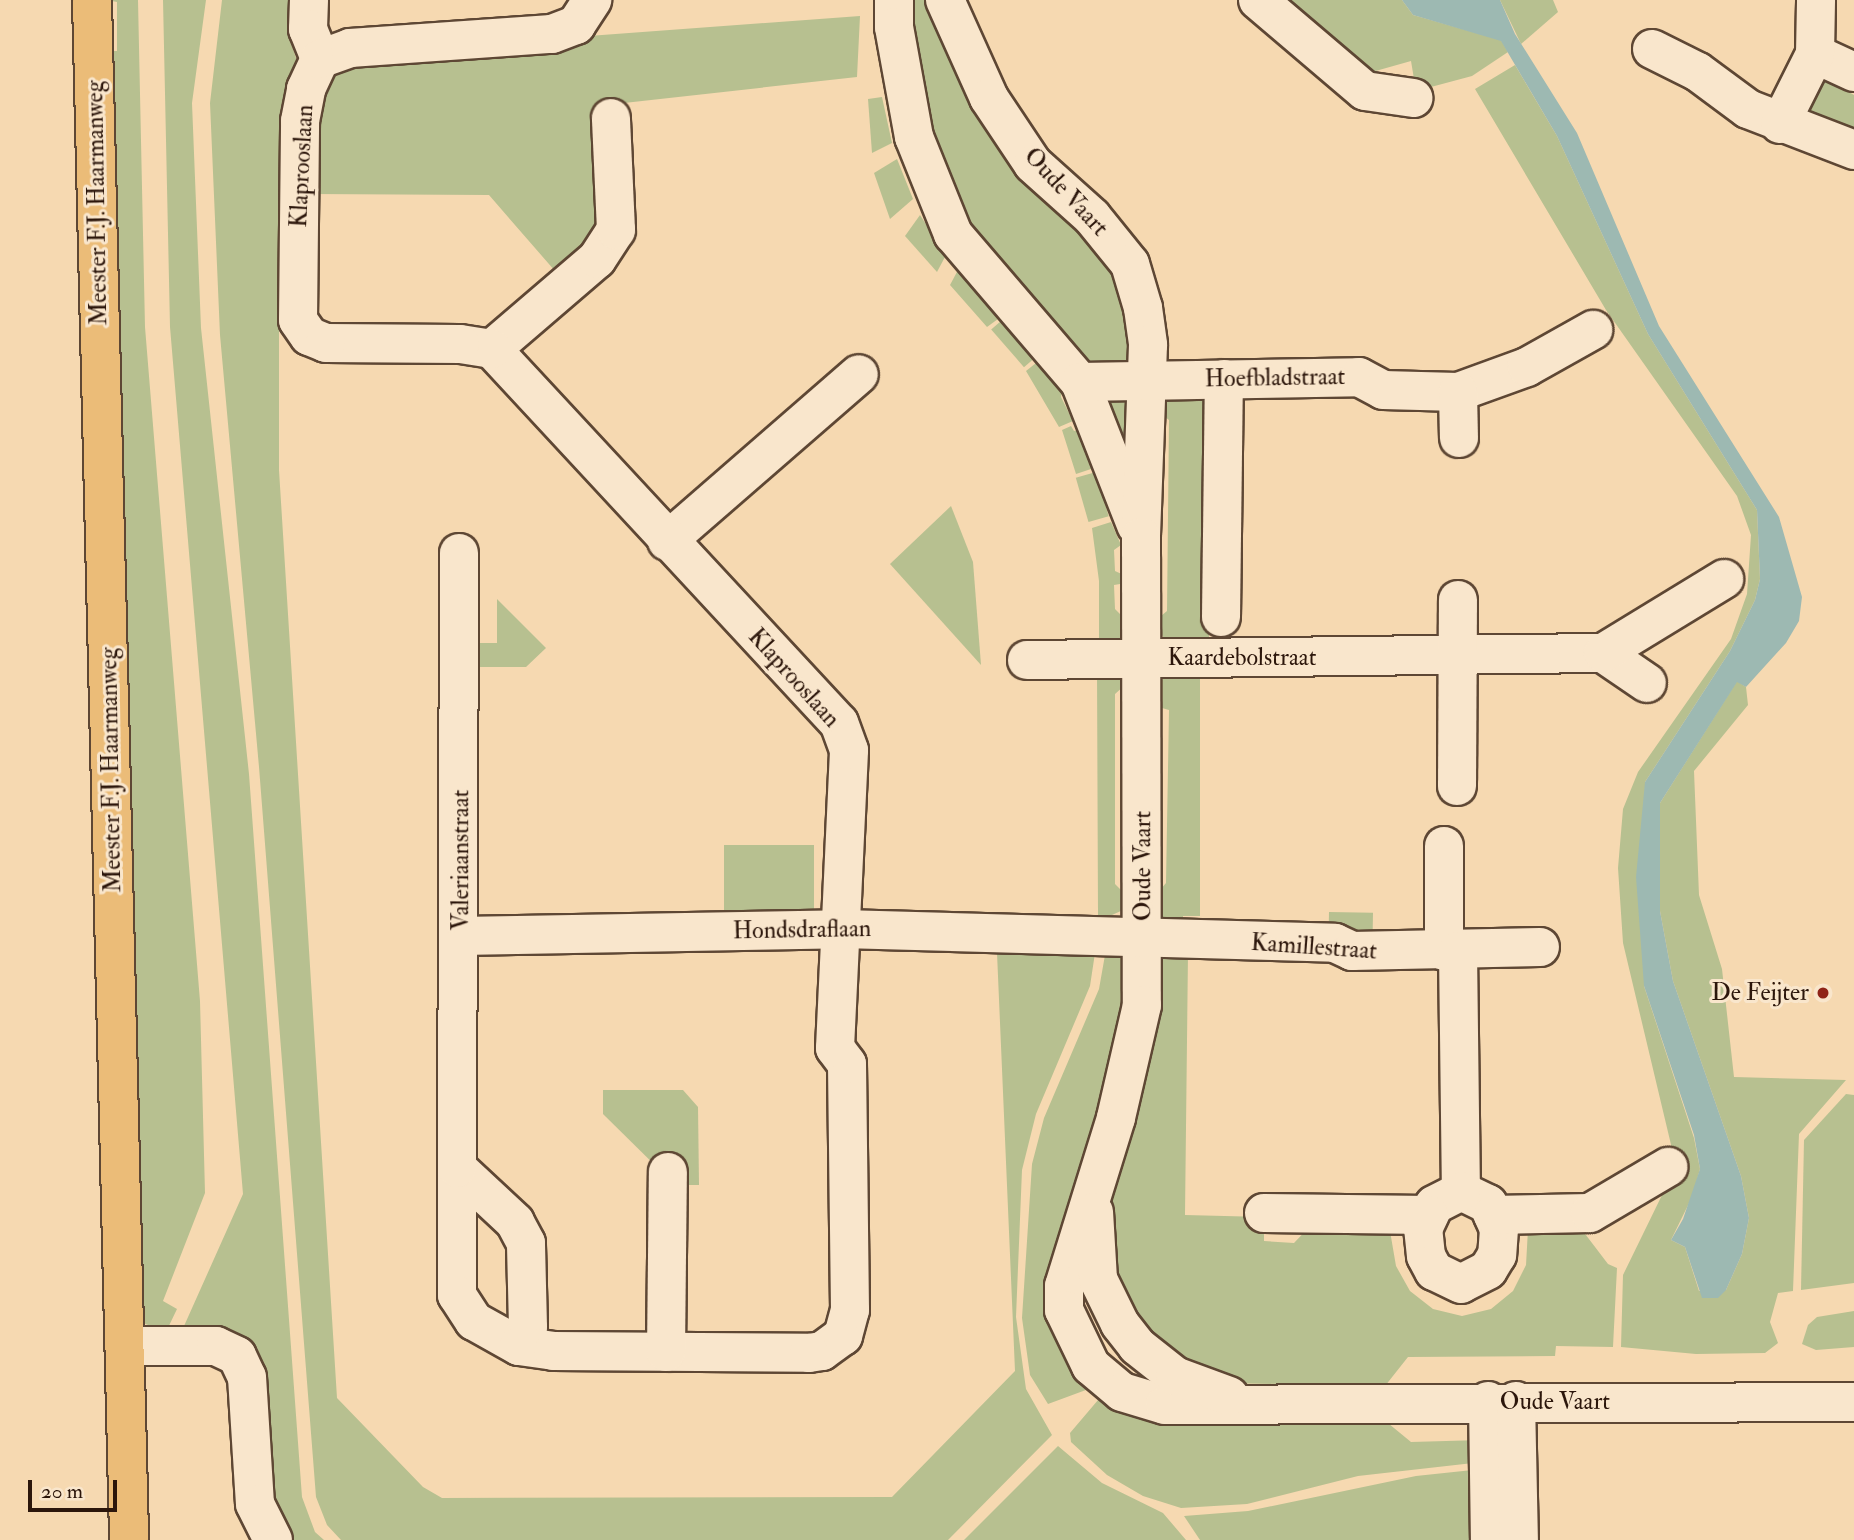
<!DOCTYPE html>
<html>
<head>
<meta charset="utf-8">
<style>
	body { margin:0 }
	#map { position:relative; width:1854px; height:1540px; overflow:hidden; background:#f6d9b1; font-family:"IM FELL Double Pica",serif }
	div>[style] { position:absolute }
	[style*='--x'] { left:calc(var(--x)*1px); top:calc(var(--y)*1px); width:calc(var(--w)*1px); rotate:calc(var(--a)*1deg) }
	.green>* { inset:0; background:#b7c090; transform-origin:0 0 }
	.water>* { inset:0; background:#9db9b2 }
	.roads { filter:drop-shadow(2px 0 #5e4734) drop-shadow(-2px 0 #5e4734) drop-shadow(0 2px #5e4734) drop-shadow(0 -2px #5e4734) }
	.minor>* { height:38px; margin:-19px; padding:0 19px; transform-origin:19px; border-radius:19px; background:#f9e6cc }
	.major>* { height:38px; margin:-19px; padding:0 19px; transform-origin:19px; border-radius:19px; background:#ebbc78 }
	.dots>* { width:19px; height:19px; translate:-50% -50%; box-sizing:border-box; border:4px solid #f9e6cc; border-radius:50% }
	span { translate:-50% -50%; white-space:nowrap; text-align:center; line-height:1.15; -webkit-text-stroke:6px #f9e6cc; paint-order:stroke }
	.street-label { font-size:24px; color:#2c160b }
	.poi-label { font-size:24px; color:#2c160b }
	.right { translate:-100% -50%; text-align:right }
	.scale { position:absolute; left:28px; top:1480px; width:89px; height:32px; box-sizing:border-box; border:4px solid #2c160b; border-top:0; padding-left:9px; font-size:21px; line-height:24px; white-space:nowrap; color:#2c160b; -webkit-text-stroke:5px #f9e6cc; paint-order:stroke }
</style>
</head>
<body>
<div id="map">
	<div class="green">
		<i style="clip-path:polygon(107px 0,138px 0,145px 327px,200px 1001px,205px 1193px,163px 1301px,177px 1309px,166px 1332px,143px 1323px,108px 51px,117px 51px,117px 2px)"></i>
		<i style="clip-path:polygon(163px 0,206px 0,192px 103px,201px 328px,249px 774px,302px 1497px,315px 1532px,324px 1540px,283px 1540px,256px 1397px,180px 1335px,243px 1194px,170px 327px)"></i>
		<i style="clip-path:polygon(222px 0,290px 0,289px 37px,298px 64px,288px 79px,279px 122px,279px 470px,337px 1398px,423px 1487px,442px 1498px,892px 1497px,1015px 1371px,997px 953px,1095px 953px,1090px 986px,1036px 1114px,1022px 1170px,1016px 1317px,1026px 1389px,1052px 1435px,948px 1540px,341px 1540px,327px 1525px,316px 1497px,259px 767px,220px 335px,210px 103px)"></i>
		<i style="clip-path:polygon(894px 0,945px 0,989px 98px,1130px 264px,1141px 537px,1080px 382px,953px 234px)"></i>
		<i style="clip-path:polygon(1273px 0,1402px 0,1413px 15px,1501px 40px,1508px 52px,1472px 76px,1416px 91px,1411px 61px,1372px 72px)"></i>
		<i style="clip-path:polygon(1500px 0,1553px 0,1558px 12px,1521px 44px)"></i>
		<i style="clip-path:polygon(860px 16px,857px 77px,624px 103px,611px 112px,599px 224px,594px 235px,555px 271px,489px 195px,309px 194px,316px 96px,336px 74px,360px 63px,575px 37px)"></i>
		<i style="clip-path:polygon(1515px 65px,1557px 136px,1648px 334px,1757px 510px,1760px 579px,1755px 600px,1730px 651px,1645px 782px,1644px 986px,1694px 1138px,1700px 1169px,1692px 1197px,1671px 1240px,1685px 1247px,1699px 1291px,1726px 1290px,1742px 1254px,1749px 1218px,1741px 1176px,1673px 981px,1660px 911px,1660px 803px,1737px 681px,1746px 687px,1748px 705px,1694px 771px,1699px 895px,1722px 969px,1734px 1077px,1846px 1080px,1799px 1134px,1793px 1291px,1778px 1293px,1770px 1322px,1778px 1343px,1765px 1353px,1696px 1354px,1621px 1347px,1623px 1275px,1663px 1193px,1673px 1153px,1623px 943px,1618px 868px,1623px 809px,1638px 772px,1731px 639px,1747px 594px,1751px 535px,1737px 496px,1606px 310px,1475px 89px)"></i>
		<i style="clip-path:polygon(1823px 77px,1854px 95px,1854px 130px,1804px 115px)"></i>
		<i style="clip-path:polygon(882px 97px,892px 143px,872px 153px,868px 99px)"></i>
		<i style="clip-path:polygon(897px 159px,913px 199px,890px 219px,874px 173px)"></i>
		<i style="clip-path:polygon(920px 215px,946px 255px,937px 272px,905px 236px)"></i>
		<i style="clip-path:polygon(965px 269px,978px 281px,978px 295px,998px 319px,987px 327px,950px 285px,958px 270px)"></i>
		<i style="left:1001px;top:321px;width:50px;height:13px;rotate:49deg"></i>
		<i style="clip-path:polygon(1036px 363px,1064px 382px,1061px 397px,1073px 421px,1059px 427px,1026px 371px)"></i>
		<i style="clip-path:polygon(1211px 391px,1209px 639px,1165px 641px,1155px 621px,1167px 611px,1169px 420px,1155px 409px,1157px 399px)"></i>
		<i style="clip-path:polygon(1071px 426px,1074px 431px,1079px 430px,1094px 468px,1076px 474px,1062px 430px)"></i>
		<i style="left:1096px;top:472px;width:46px;height:21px;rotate:74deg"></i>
		<i style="clip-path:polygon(951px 506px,973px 562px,981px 665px,890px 564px)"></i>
		<i style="clip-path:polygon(1111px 522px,1121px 545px,1114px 550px,1115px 571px,1126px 576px,1126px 583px,1114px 585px,1115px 609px,1124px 618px,1125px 636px,1120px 642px,1099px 640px,1099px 581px,1092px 528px)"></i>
		<i style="clip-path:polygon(497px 599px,546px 648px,526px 667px,475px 667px,475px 643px,497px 643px)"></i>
		<i style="clip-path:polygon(1097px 671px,1125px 678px,1125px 685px,1115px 694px,1115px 884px,1125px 894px,1123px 910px,1112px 915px,1098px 915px)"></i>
		<i style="clip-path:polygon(1200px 671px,1200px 916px,1183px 916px,1183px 932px,1161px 930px,1155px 896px,1166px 883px,1169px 710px,1155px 706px,1158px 685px,1166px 675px)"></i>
		<i style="left:724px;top:845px;width:90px;height:68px"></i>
		<i style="left:1329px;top:912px;width:44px;height:21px;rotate:1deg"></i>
		<i style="clip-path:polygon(1158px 954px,1188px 954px,1185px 1215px,1264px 1217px,1264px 1241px,1294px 1243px,1314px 1222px,1390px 1231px,1396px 1266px,1410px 1291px,1433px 1309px,1462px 1316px,1491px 1309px,1513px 1291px,1526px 1265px,1528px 1229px,1576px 1222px,1608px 1264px,1617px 1268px,1613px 1347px,1556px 1346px,1555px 1356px,1408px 1357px,1385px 1386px,1224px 1383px,1179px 1365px,1131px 1315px,1110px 1256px,1109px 1214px)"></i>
		<i style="clip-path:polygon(1105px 955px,1120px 955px,1123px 962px,1124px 1010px,1113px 1068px,1061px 1237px,1094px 1387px,1048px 1404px,1030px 1375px,1022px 1318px,1032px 1164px,1044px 1118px,1099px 989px)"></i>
		<i style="clip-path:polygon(603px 1090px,683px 1090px,698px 1107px,699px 1185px,675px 1185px,603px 1114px)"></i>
		<i style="clip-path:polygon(1846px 1094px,1854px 1095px,1854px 1283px,1801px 1290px,1804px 1140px)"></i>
		<i style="clip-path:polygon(1854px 1311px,1854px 1347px,1816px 1350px,1802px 1344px,1808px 1325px,1817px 1317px)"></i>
		<i style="clip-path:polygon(1104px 1393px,1383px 1419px,1411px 1442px,1481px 1440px,1482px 1462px,1358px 1476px,1247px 1504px,1181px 1508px,1143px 1496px,1107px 1475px,1071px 1442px,1070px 1433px)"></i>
		<i style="clip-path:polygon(1058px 1446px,1102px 1483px,1163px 1513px,1186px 1540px,964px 1540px)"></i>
		<i style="clip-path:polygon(1482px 1469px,1483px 1540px,1200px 1540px,1184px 1516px,1248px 1511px,1416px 1476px)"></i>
	</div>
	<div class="water">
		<i style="clip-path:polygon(1402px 0,1500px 0,1515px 34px,1577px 133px,1659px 326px,1779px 517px,1802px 597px,1799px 621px,1786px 643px,1746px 687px,1737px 682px,1660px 803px,1660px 911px,1673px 981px,1741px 1176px,1749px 1218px,1742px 1254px,1726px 1290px,1718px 1298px,1702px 1298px,1685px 1247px,1671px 1240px,1683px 1219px,1700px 1169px,1694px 1135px,1644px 986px,1636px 877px,1645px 782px,1730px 651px,1755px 600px,1760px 579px,1757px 510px,1648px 334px,1557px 136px,1501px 41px,1413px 15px)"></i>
	</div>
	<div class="roads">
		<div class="minor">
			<i style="--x:309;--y:0;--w:29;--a:92"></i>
			<i style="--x:308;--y:29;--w:32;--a:68"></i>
			<i style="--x:894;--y:0;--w:27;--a:90"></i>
			<i style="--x:894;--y:27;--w:112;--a:79.7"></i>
			<i style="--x:914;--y:137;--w:105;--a:68.1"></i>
			<i style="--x:953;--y:234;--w:195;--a:49.4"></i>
			<i style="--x:1080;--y:382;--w:154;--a:68.6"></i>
			<i style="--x:945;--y:0;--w:107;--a:65.8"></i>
			<i style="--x:989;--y:98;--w:79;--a:56.3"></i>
			<i style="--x:1033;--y:164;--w:79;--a:41.9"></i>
			<i style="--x:1092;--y:217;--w:60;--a:51"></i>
			<i style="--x:1130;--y:264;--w:46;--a:73.5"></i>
			<i style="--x:1143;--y:308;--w:37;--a:82"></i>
			<i style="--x:1148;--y:345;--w:192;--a:92.1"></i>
			<i style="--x:1141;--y:537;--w:468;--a:89.9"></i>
			<i style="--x:1142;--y:1005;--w:116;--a:103"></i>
			<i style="--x:1116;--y:1118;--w:176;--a:107.2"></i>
			<i style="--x:1064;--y:1286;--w:24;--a:90"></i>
			<i style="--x:1064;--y:1310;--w:62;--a:64.3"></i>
			<i style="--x:1091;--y:1366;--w:40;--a:40"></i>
			<i style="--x:1122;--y:1392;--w:45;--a:16.8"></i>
			<i style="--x:1165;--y:1405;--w:689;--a:-0.25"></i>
			<i style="--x:1258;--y:0;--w:140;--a:40.4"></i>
			<i style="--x:1365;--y:91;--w:49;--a:8.3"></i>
			<i style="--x:1652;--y:49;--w:51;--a:26.6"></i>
			<i style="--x:1698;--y:72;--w:62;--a:36.5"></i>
			<i style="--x:1748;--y:109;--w:114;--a:21.1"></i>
			<i style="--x:1815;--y:54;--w:43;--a:24.8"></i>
			<i style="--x:1780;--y:124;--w:78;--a:-63.4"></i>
			<i style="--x:1815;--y:54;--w:54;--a:-88.9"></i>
			<i style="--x:492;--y:349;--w:138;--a:-40.6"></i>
			<i style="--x:597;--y:259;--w:35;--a:-57"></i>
			<i style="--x:616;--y:230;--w:112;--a:-92.6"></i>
			<i style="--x:1080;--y:382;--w:279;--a:-1"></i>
			<i style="--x:1359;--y:377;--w:27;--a:28"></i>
			<i style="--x:1383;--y:390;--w:75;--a:1.5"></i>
			<i style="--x:1458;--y:392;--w:73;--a:-19.9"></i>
			<i style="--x:1527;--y:367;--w:76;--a:-29.3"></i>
			<i style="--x:1458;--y:392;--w:46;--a:88.8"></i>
			<i style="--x:667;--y:541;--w:254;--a:-41"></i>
			<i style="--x:1221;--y:617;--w:238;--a:-89.3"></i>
			<i style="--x:1603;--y:653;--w:53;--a:34.3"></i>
			<i style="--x:1027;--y:660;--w:576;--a:-0.7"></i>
			<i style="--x:1603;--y:653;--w:142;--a:-31.4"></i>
			<i style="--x:1457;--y:786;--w:186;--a:-89.7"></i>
			<i style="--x:460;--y:936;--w:382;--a:-1"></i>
			<i style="--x:842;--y:929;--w:493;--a:1.6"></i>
			<i style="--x:1335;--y:943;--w:19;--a:25"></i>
			<i style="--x:1352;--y:951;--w:188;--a:-1.2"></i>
			<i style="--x:1444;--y:951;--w:105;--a:-90"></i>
			<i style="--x:1458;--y:951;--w:240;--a:89.3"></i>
			<i style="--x:457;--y:1168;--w:127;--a:90"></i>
			<i style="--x:457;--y:1295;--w:31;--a:57"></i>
			<i style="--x:474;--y:1321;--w:51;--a:29.1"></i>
			<i style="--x:519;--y:1346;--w:21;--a:-65"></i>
			<i style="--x:528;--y:1327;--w:84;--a:-91.4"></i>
			<i style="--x:526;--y:1243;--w:24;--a:-118"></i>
			<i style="--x:515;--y:1222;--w:79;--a:-137"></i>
			<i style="--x:457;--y:1168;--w:615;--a:-89.81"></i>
			<i style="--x:1461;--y:1191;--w:30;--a:26"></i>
			<i style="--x:1488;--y:1204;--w:27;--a:66"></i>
			<i style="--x:1499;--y:1229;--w:26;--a:94"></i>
			<i style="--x:1497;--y:1255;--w:17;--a:121"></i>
			<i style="--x:1488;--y:1270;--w:30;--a:153"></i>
			<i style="--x:1461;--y:1284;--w:30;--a:-154"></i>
			<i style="--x:1434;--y:1271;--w:17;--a:-118"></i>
			<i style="--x:1426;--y:1256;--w:27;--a:-96"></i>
			<i style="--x:1423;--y:1229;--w:26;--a:-65"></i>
			<i style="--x:1434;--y:1205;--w:30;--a:-27"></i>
			<i style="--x:1094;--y:1212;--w:67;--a:86.6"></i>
			<i style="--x:1098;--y:1279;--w:50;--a:63.9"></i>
			<i style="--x:1120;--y:1324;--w:28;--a:52"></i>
			<i style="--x:1137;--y:1346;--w:48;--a:38.3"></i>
			<i style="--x:1175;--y:1376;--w:58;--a:20.3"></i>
			<i style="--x:1264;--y:1213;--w:165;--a:0.7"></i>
			<i style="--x:1493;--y:1215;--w:97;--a:-1.2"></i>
			<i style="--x:1590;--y:1213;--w:91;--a:-30.5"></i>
			<i style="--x:127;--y:1346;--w:89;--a:0"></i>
			<i style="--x:216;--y:1346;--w:23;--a:25"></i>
			<i style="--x:237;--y:1356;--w:23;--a:65"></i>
			<i style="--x:247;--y:1377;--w:127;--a:86.4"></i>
			<i style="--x:255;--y:1504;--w:40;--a:63.4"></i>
			<i style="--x:519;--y:1346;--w:34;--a:8"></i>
			<i style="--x:553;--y:1351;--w:256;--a:0.4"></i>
			<i style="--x:809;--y:1353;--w:13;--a:-9"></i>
			<i style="--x:822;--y:1351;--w:26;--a:-36"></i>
			<i style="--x:843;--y:1336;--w:27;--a:-75"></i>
			<i style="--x:850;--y:1310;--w:246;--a:-90.7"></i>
			<i style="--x:847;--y:1064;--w:20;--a:-127"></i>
			<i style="--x:835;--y:1048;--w:298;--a:-87.3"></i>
			<i style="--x:849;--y:750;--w:29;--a:-110"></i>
			<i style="--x:839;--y:723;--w:510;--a:-132.86"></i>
			<i style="--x:492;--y:349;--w:32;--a:-171"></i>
			<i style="--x:460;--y:344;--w:134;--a:-179.6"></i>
			<i style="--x:326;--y:343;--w:18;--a:-158"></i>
			<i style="--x:309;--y:336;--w:19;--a:-125"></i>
			<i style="--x:298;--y:320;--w:199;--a:-89.4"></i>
			<i style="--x:300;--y:121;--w:33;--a:-79"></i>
			<i style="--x:306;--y:89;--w:33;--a:-65"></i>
			<i style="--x:320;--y:59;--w:32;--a:-20"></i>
			<i style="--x:350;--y:48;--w:202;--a:-4"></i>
			<i style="--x:552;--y:34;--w:26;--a:-21"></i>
			<i style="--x:576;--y:25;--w:30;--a:-57"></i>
			<i style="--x:666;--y:1352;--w:180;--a:-89.4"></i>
			<i style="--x:1488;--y:1401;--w:139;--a:89.2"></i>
			<i style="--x:1516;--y:1401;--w:139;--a:88.8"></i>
		</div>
		<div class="major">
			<i style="--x:92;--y:0;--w:1540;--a:88.62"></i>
		</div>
	</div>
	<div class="dots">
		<i style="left:1823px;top:993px;background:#8f2418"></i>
	</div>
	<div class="street-label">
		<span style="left:302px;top:166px;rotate:-87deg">Klaprooslaan</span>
		<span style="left:1066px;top:192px;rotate:47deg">Oude Vaart</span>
		<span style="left:97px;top:203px;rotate:-91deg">Meester F.J. Haarmanweg</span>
		<span style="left:1275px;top:378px;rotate:-1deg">Hoefbladstraat</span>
		<span style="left:1242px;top:658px">Kaardebolstraat</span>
		<span style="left:794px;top:678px;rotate:48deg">Klaprooslaan</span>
		<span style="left:111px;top:770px;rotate:-91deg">Meester F.J. Haarmanweg</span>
		<span style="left:461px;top:860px;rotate:-90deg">Valeriaanstraat</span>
		<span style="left:1143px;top:866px;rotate:-90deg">Oude Vaart</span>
		<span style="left:802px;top:930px;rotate:-1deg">Hondsdraflaan</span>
		<span style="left:1314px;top:947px;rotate:4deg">Kamillestraat</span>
		<span style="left:1555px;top:1402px">Oude Vaart</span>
	</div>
	<div class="poi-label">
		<span class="right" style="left:1809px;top:993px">De Feijter</span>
	</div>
	<div class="scale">20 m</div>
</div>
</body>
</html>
